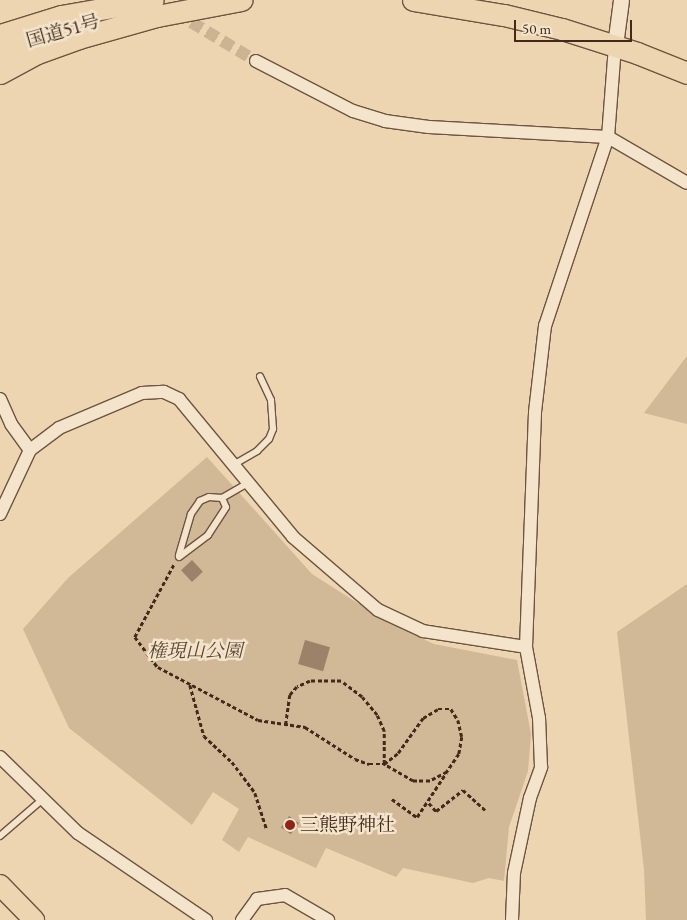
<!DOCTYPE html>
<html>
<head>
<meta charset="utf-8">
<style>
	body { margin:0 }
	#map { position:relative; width:687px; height:920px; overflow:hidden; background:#eed5b1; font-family:"EB Garamond","Noto Serif JP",serif }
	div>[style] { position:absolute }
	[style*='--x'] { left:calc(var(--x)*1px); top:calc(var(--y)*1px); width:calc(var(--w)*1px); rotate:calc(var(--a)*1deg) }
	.green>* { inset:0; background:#d1b897 }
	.building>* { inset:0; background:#9c8269; transform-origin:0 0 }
	.minor-tunnel>* { height:12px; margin-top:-6px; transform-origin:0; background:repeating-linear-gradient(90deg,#ccb393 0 12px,transparent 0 18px) }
	.path>* { height:2.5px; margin-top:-1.25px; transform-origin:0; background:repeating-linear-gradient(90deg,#43291a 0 4px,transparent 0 6.5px) }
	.roads { filter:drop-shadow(1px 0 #6e5440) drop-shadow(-1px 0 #6e5440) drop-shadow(0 1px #6e5440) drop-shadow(0 -1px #6e5440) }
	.service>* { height:6px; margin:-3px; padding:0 3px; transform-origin:3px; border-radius:3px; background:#f4e4cc }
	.minor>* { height:12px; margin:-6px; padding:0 6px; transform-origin:6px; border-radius:6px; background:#f4e4cc }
	.tertiary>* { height:15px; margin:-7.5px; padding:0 7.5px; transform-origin:7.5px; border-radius:7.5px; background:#f4e4cc }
	.primary>* { height:20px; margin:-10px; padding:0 10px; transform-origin:10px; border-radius:10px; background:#eed5b1 }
	.trunk>* { height:21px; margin:-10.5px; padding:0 10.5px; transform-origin:10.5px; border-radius:10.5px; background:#eed5b1 }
	.dots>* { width:14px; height:14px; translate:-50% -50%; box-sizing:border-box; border:2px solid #f4e4cc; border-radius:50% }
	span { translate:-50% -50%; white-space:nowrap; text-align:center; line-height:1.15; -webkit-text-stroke:5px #f4e4cc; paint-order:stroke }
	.street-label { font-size:19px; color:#43291a }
	.park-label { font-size:19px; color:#5f4633; font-style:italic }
	.poi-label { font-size:19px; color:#43291a }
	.left { translate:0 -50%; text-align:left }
	.scale { position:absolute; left:514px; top:20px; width:118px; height:22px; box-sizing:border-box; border:2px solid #43291a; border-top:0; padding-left:6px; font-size:15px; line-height:18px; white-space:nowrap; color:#43291a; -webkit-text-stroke:4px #f4e4cc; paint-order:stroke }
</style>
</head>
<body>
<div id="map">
	<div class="green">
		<i style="clip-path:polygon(687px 356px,687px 424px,644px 413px)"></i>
		<i style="clip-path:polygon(207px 457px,312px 574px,389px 623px,434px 644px,517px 660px,531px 734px,528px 771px,509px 827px,504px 881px,489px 878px,473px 883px,403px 868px,396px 877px,326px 848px,316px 868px,248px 837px,239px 852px,222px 840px,239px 809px,213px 792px,192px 825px,69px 728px,23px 629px,68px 578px)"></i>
		<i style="clip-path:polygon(687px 584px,687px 920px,646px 920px,644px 870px,617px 632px)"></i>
	</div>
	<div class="building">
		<i style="left:192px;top:560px;width:16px;height:15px;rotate:47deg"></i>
		<i style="left:305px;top:640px;width:26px;height:25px;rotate:16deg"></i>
		<i style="left:289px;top:816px;width:12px;height:14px;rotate:35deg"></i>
	</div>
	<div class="minor-tunnel">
		<i style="--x:176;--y:13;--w:93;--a:31"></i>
	</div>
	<div class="path">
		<i style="--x:174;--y:565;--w:82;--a:118.4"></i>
		<i style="--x:135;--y:637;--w:38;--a:53"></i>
		<i style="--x:158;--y:667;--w:113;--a:27.9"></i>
		<i style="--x:258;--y:720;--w:48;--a:8.5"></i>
		<i style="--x:305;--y:727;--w:59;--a:32.6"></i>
		<i style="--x:355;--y:759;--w:15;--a:20"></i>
		<i style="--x:369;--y:764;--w:15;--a:0"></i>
		<i style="--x:384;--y:764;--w:33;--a:-90"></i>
		<i style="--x:384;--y:731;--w:17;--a:-114"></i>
		<i style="--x:377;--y:715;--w:23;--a:-130"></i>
		<i style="--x:362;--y:697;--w:26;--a:-143"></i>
		<i style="--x:341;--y:681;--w:31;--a:180"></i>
		<i style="--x:310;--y:681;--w:14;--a:155"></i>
		<i style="--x:297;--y:687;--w:11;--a:131"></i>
		<i style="--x:290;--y:695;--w:29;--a:98"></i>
		<i style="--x:190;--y:685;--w:53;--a:74.6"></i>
		<i style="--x:204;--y:736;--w:38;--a:43"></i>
		<i style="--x:232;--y:762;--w:39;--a:53"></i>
		<i style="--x:255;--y:793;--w:38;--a:72"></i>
		<i style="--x:438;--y:709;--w:13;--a:0"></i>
		<i style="--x:451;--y:709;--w:13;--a:58"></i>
		<i style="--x:458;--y:720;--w:17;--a:77"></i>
		<i style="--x:462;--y:737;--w:17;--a:100"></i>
		<i style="--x:459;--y:754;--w:22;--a:124"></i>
		<i style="--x:447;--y:772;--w:19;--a:152"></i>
		<i style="--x:430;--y:781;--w:17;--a:180"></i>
		<i style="--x:413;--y:781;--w:34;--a:-150"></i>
		<i style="--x:384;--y:764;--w:18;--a:-38"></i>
		<i style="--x:398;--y:753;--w:43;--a:-54.5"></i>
		<i style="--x:423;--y:718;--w:17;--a:-31"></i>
		<i style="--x:392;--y:799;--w:31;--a:36"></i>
		<i style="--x:417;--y:817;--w:53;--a:-56.6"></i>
		<i style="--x:429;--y:803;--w:11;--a:49"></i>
		<i style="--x:436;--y:811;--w:34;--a:-38"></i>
		<i style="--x:463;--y:790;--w:30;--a:42"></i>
	</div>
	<div class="roads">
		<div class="service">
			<i style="--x:233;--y:465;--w:28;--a:-30"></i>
			<i style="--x:257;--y:451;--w:17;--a:-45"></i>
			<i style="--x:269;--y:439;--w:11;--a:-68"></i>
			<i style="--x:273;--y:429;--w:29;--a:-94"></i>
			<i style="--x:271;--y:400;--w:26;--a:-115"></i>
			<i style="--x:222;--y:498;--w:28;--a:-30"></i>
			<i style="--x:179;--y:557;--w:36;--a:-37"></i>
			<i style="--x:208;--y:535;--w:33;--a:-57"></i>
			<i style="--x:226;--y:507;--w:10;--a:-114"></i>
			<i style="--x:222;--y:498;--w:13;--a:-176"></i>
			<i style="--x:209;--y:497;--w:10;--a:156"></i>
			<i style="--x:200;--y:501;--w:16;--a:125"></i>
			<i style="--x:191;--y:514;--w:43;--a:106.3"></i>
			<i style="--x:0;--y:836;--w:57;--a:-40.7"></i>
		</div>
		<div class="minor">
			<i style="--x:256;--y:61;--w:109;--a:27.3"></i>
			<i style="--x:353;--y:111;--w:34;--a:17"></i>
			<i style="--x:385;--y:121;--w:44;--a:7.8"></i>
			<i style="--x:429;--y:127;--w:179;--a:3.2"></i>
			<i style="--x:608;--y:137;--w:91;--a:30.2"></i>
			<i style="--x:0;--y:399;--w:27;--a:66"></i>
			<i style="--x:11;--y:424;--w:32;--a:54"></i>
			<i style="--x:0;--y:514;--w:71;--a:-64.9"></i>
			<i style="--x:30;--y:450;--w:36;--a:-37"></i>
			<i style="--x:59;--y:428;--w:90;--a:-22.9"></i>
			<i style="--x:142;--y:393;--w:22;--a:-3"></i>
			<i style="--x:164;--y:392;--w:17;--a:25"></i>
			<i style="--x:179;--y:399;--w:179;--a:50.4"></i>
			<i style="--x:293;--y:537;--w:112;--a:40.7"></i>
			<i style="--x:378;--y:610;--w:50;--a:25"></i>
			<i style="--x:423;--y:631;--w:104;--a:8.8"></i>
			<i style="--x:0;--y:757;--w:109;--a:44.3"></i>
			<i style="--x:78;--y:833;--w:155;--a:34.2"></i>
			<i style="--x:242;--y:920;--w:26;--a:-54"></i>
			<i style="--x:257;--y:899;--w:28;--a:-8"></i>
			<i style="--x:285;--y:895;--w:50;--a:30.2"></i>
			<i style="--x:512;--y:920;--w:47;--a:-87.6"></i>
			<i style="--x:514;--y:873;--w:77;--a:-78"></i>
			<i style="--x:530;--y:798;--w:33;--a:-70"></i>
			<i style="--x:541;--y:767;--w:49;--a:-92.3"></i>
			<i style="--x:539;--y:718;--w:72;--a:-100.4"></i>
			<i style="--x:526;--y:647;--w:235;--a:-87.8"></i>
			<i style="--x:535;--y:412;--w:87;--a:-83.4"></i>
			<i style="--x:545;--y:326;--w:199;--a:-71.6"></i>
			<i style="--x:608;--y:137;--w:92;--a:-85.6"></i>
		</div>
		<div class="tertiary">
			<i style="--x:615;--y:45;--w:45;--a:-82.4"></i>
		</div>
		<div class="primary">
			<i style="--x:0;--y:885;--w:49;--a:45.8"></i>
		</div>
		<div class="trunk">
			<i style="--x:413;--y:0;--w:92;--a:9.4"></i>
			<i style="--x:504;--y:15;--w:60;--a:13.6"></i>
			<i style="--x:562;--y:29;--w:79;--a:17.7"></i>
			<i style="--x:637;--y:53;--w:54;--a:21.8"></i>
			<i style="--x:0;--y:35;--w:64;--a:-17.3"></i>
			<i style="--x:61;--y:16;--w:93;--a:-9.9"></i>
			<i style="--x:0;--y:51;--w:62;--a:-17.9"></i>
			<i style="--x:0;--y:73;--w:42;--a:-28.4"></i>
			<i style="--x:37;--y:53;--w:45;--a:-19.7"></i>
			<i style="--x:79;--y:38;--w:81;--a:-15.8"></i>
			<i style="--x:157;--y:16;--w:86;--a:-10.8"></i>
		</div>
	</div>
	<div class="dots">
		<i style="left:290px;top:825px;background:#8f2418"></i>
	</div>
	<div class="street-label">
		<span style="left:63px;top:31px;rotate:-16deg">国道51号</span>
	</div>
	<div class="park-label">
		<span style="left:195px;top:651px">権現山公園</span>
	</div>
	<div class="poi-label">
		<span class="left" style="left:300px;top:825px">三熊野神社</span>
	</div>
	<div class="scale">50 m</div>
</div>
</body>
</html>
